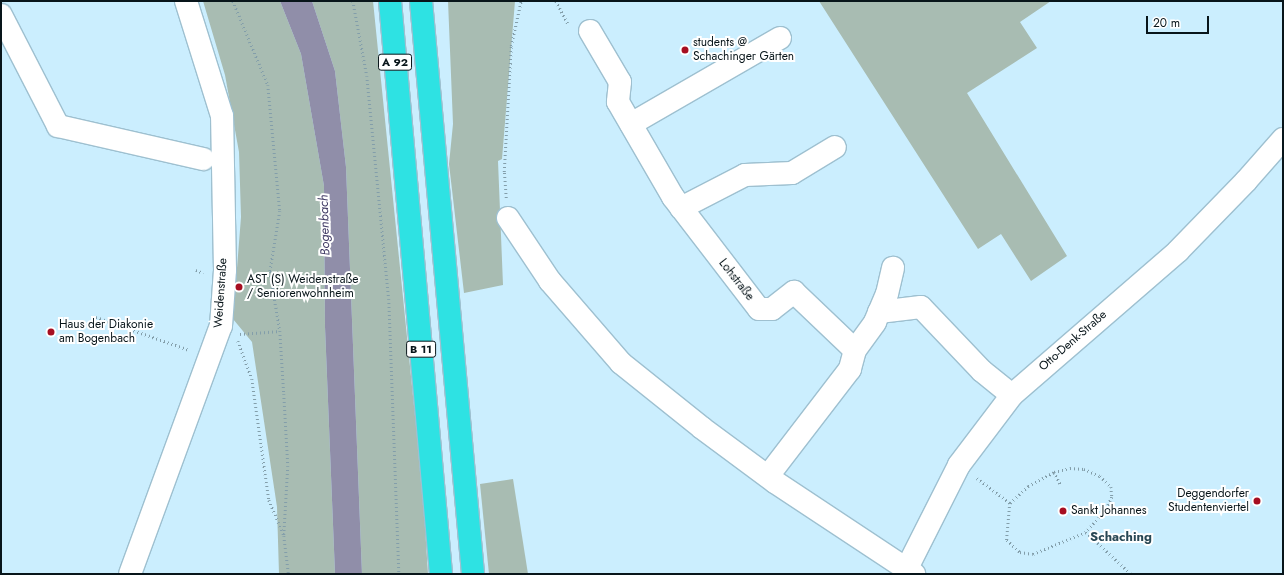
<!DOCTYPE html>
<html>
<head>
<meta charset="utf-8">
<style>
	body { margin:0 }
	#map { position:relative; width:1284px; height:575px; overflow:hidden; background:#cbeefe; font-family:Jost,sans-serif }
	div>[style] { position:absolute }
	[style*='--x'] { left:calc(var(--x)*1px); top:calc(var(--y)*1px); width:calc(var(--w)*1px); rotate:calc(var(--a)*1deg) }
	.green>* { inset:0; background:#a8bcb2 }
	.water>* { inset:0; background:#908ea9 }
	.path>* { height:2.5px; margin-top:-1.25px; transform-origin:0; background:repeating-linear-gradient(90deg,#839eaa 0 1px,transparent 0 4px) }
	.roads { filter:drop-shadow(1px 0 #9ec0d0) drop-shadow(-1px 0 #9ec0d0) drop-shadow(0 1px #9ec0d0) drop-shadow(0 -1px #9ec0d0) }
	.minor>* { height:22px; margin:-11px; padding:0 11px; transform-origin:11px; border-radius:11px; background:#fff }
	.highway>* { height:22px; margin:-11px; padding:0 11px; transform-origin:11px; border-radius:11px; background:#2ee2e3 }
	.dots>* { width:11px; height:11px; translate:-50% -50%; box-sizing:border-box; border:2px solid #fff; border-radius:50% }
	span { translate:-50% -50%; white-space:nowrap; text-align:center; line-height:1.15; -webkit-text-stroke:4px #fff; paint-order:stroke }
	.shield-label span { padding:1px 3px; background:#fff; border:1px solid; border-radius:3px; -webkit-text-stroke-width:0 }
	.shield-label { font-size:11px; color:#08151a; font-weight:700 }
	.poi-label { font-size:12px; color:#08151a }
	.left { translate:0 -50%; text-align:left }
	.right { translate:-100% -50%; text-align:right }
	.street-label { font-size:12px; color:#08151a }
	.water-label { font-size:13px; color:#423c66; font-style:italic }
	.neighbourhood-label { font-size:13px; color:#284754; font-weight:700 }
	.frame { position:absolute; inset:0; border:2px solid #08151a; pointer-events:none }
	.scale { position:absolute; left:1146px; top:16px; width:63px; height:18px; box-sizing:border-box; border:2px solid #08151a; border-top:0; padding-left:5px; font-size:12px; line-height:14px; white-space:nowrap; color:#08151a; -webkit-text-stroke:3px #fff; paint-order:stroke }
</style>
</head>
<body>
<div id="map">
	<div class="green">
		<i style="clip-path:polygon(203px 1px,280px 1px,301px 54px,324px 186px,325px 327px,335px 574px,279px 574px,277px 507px,252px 342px,233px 319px,241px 217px,239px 152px,225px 75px)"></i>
		<i style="clip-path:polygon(312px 1px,373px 1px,423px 495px,428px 574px,362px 574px,346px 167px,335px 71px)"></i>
		<i style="clip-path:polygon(448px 1px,515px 1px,502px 159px,498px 161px,503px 285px,464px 293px,449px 164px,453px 124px)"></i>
		<i style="clip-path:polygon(819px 1px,1051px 1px,1020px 22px,1037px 48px,967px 93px,1067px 256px,1031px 281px,1001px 234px,978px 249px)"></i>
		<i style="clip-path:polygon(513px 479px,528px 574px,489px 574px,480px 484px)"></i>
	</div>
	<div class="water">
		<i style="clip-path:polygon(280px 1px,312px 1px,335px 71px,346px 167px,362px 574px,335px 574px,325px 327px,324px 186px,301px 54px)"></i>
	</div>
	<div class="path">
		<i style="--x:233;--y:1;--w:91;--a:67.4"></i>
		<i style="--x:268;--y:85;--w:127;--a:84.6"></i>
		<i style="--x:280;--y:211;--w:62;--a:99.3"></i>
		<i style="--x:270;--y:272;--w:60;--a:80.4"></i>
		<i style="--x:280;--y:331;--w:63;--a:86.4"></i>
		<i style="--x:284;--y:394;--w:72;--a:86.8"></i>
		<i style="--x:288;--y:466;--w:70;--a:93.3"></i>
		<i style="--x:284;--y:536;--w:38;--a:83"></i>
		<i style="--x:353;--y:1;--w:76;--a:79.4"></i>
		<i style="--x:367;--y:76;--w:224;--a:84.4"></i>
		<i style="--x:389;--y:299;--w:275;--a:87.9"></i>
		<i style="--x:556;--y:1;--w:27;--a:62"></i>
		<i style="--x:506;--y:198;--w:26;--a:-94"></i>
		<i style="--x:504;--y:172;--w:126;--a:-86.8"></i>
		<i style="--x:511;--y:46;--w:46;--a:-77.5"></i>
		<i style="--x:196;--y:270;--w:8;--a:23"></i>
		<i style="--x:96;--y:317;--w:99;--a:19.5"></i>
		<i style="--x:240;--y:334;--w:40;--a:-4.3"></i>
		<i style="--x:238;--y:341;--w:40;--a:69.8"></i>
		<i style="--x:252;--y:379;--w:122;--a:82"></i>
		<i style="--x:269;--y:500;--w:39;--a:67"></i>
		<i style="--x:1054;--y:472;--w:15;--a:62"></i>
		<i style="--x:977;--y:478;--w:41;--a:37.1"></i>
		<i style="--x:1010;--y:503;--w:25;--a:-43"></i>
		<i style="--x:1028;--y:486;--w:30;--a:-28"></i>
		<i style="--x:1054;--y:472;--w:16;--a:-14"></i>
		<i style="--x:1070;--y:468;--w:14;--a:4"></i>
		<i style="--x:1084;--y:469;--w:17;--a:24"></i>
		<i style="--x:1100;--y:476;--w:16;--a:45"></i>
		<i style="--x:1111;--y:487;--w:10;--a:84"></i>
		<i style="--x:1112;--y:497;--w:17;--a:115"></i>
		<i style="--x:1105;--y:512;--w:28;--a:134"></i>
		<i style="--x:1086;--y:532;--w:62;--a:43"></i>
		<i style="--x:1010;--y:503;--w:37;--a:95"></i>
		<i style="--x:1007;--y:540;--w:18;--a:43"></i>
		<i style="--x:1020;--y:552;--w:13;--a:9"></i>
		<i style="--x:1033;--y:554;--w:57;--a:-22.5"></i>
	</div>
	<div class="roads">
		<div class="minor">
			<i style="--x:1;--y:15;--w:125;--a:62.8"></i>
			<i style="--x:58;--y:126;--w:149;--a:12.8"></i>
			<i style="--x:590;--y:31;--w:59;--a:59.5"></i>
			<i style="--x:620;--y:82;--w:20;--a:96"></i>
			<i style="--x:618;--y:102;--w:110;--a:59.9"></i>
			<i style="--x:673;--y:197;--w:141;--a:52.5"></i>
			<i style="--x:759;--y:309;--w:13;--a:0"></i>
			<i style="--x:772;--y:309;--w:28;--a:-38"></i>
			<i style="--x:794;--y:292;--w:84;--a:43.6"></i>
			<i style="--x:855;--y:350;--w:20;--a:105"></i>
			<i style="--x:850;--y:369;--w:135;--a:127.5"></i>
			<i style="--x:631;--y:124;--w:172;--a:-30"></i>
			<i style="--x:681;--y:208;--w:72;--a:-27.3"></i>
			<i style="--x:745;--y:175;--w:47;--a:-2.4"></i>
			<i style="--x:792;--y:173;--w:50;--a:-31.2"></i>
			<i style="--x:508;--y:218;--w:76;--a:56.3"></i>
			<i style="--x:550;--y:281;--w:108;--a:49.1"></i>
			<i style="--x:621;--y:363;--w:104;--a:38.7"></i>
			<i style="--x:702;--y:428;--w:91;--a:36.5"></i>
			<i style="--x:775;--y:482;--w:167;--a:33.5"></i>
			<i style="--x:879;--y:312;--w:42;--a:-6.8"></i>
			<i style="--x:921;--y:307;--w:88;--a:46.4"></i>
			<i style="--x:982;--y:371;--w:38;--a:39"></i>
			<i style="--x:855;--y:350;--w:34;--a:-54"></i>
			<i style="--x:875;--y:322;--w:30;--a:-67"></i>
			<i style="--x:887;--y:294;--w:27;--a:-77"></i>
			<i style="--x:130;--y:574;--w:264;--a:-69.9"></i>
			<i style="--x:221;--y:326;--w:56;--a:-85.9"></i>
			<i style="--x:225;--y:270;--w:154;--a:-91.1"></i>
			<i style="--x:222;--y:116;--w:121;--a:-107.4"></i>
			<i style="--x:904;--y:574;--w:122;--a:-63.2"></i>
			<i style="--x:959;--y:465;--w:88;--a:-52.9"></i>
			<i style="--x:1012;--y:395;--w:220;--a:-40.9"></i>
			<i style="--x:1178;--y:251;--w:98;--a:-45.8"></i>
			<i style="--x:1246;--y:181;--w:56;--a:-48.6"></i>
		</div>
		<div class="highway">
			<i style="--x:390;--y:1;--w:575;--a:84.91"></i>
			<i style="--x:421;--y:1;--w:575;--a:84.81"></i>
		</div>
	</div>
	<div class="dots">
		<i style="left:685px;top:50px;background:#a60e21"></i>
		<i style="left:239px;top:287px;background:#a60e21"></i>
		<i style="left:51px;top:332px;background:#a60e21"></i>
		<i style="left:1257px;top:501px;background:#a60e21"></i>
		<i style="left:1063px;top:511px;background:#a60e21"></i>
	</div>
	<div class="shield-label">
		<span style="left:395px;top:62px">A 92</span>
		<span style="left:421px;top:349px">B 11</span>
	</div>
	<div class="poi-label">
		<span class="left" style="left:693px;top:50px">students @<br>Schachinger Gärten</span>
		<span class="left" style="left:247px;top:287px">AST (S) Weidenstraße<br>/ Seniorenwohnheim</span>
		<span class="left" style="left:59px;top:332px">Haus der Diakonie<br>am Bogenbach</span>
		<span class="right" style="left:1249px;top:501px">Deggendorfer<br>Studentenviertel</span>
		<span class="left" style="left:1071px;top:511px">Sankt Johannes</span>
	</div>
	<div class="street-label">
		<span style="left:736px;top:280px;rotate:52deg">Lohstraße</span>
		<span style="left:221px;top:293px;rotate:-86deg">Weidenstraße</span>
		<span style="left:1073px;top:341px;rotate:-41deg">Otto-Denk-Straße</span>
	</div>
	<div class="water-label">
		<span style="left:325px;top:225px;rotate:-92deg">Bogenbach</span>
	</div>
	<div class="neighbourhood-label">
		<span style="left:1121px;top:537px">Schaching</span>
	</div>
	<div class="frame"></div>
	<div class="scale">20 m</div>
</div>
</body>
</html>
